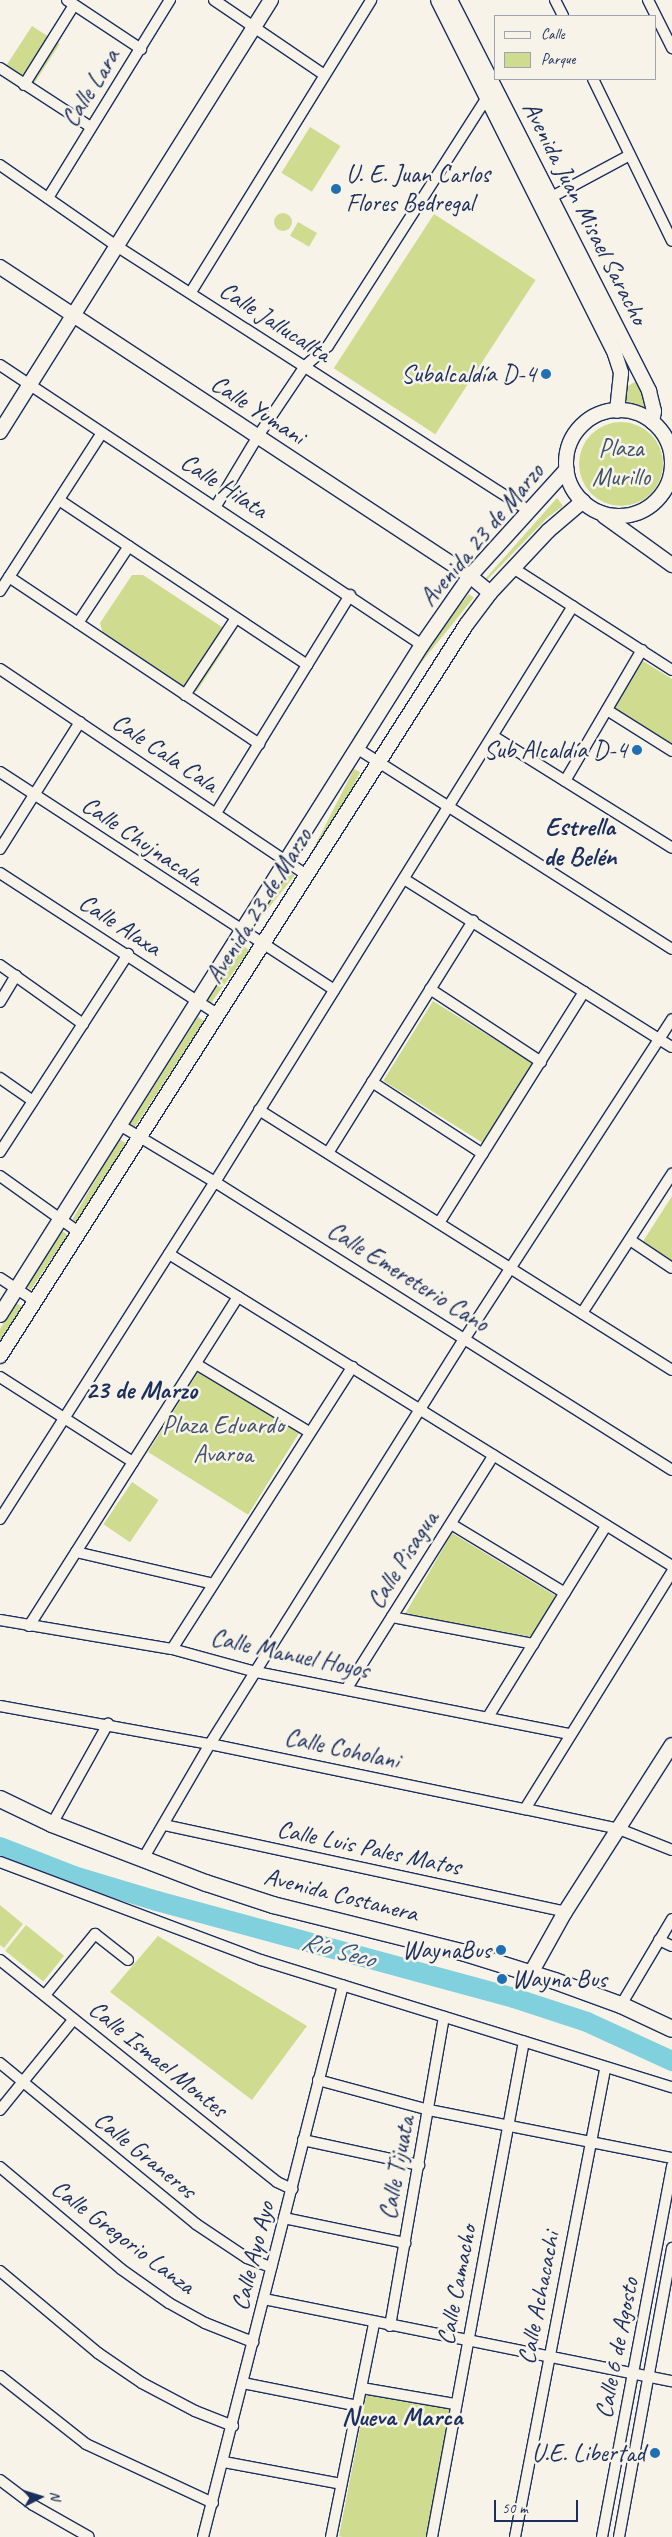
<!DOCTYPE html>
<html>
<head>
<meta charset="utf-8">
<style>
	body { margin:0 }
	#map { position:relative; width:672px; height:2537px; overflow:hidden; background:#f7f3e8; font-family:Caveat,sans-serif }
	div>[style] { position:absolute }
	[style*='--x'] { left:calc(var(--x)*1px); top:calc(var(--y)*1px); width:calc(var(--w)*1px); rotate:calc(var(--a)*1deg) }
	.green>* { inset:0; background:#cfdc8f; transform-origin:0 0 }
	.round { border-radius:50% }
	.river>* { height:20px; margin:-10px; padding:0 10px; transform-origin:10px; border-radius:10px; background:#81d0dd }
	.roads { filter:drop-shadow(1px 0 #1b2f5e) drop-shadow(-1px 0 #1b2f5e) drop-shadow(0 1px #1b2f5e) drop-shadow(0 -1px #1b2f5e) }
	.minor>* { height:10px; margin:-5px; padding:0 5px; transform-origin:5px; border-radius:5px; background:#f7f3e8 }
	.tertiary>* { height:14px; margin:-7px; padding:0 7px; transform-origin:7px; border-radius:7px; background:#f7f3e8 }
	.tertiary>.ring { margin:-7px; padding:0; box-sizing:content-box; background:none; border:14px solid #f7f3e8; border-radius:50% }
	.primary>* { height:16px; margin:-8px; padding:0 8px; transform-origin:8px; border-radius:8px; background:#f7f3e8 }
	.dots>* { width:14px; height:14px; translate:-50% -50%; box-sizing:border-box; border:2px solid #f7f3e8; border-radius:50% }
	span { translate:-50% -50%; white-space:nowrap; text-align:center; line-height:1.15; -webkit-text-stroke:5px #f7f3e8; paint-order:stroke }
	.street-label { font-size:25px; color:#1b2f5e }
	.poi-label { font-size:25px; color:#1b2f5e }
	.left { translate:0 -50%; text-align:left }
	.right { translate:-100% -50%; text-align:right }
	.park-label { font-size:25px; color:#3f5268 }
	.neighbourhood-label { font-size:26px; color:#1b2f5e; font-weight:700 }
	.water-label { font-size:26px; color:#34577e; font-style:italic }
	.legend { position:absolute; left:494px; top:15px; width:162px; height:65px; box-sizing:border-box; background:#f7f3e8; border:1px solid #9fa5b1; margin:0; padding:6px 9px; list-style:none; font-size:15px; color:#1b2f5e }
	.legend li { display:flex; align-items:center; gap:10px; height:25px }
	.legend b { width:25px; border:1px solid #9fa5b1 }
	.north { position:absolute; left:15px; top:2472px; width:50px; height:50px; -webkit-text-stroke:4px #f7f3e8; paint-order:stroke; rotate:85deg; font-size:14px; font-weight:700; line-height:20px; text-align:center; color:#1b2f5e }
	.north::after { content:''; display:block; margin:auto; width:18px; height:22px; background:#1b2f5e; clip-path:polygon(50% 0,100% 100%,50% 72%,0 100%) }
	.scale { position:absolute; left:494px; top:2500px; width:84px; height:22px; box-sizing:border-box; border:2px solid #1b2f5e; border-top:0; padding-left:6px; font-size:15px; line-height:18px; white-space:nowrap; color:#1b2f5e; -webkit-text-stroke:4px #f7f3e8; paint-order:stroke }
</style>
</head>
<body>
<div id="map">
	<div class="green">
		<i style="left:32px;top:26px;width:33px;height:48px;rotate:33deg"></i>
		<i style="left:310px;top:127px;width:36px;height:54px;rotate:32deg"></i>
		<i class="round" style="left:274px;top:213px;width:18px;height:18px"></i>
		<i style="left:434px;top:214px;width:121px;height:184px;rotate:33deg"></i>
		<i style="left:298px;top:222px;width:22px;height:16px;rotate:30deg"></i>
		<i style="clip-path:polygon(635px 382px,640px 383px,646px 402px,643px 407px,625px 401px,626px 387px)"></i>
		<i class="round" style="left:579px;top:422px;width:84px;height:84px"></i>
		<i style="clip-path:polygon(557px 498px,563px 506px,547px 518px,487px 580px,485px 579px)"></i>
		<i style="clip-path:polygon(132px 575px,143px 575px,225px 629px,228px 643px,197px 691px,189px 692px,103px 634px,100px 623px)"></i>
		<i style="left:469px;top:594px;width:6px;height:183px;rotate:39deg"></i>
		<i style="clip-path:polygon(643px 661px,672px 679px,672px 744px,614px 708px)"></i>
		<i style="left:354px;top:769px;width:7px;height:110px;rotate:27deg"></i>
		<i style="left:290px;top:872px;width:6px;height:65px;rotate:39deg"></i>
		<i style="left:242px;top:945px;width:9px;height:67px;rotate:36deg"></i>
		<i style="left:433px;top:1001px;width:122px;height:94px;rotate:32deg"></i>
		<i style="clip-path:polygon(198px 1017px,204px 1021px,135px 1127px,130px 1124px)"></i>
		<i style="left:119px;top:1139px;width:8px;height:93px;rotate:30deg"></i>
		<i style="clip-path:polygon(672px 1196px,672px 1261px,642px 1243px)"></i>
		<i style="left:62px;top:1231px;width:7px;height:66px;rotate:34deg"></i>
		<i style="clip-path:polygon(16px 1303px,23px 1307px,0 1344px,0 1329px)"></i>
		<i style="left:200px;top:1369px;width:118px;height:98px;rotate:32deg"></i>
		<i style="left:132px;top:1482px;width:32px;height:51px;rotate:34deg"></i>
		<i style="clip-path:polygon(452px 1533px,556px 1596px,532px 1637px,405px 1614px)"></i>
		<i style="clip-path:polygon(0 1905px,23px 1924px,4px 1948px,0 1945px)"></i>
		<i style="left:26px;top:1925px;width:49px;height:33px;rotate:39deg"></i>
		<i style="clip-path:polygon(158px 1936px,307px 2026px,252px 2100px,110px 1992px)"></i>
		<i style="left:367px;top:2392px;width:86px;height:147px;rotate:11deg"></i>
	</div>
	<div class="river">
		<i style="--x:0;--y:1847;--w:79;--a:21.4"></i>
		<i style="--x:74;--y:1876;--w:87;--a:16.8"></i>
		<i style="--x:157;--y:1901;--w:370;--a:15.2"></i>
		<i style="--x:514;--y:1998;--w:77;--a:18.2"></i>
		<i style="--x:587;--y:2022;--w:94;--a:24.6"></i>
	</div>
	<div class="roads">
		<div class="minor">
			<i style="--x:67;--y:0;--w:89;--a:33.5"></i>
			<i style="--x:214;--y:0;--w:132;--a:34.2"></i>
			<i style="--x:555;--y:0;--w:18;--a:63"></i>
			<i style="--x:648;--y:0;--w:54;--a:63.4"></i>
			<i style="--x:0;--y:68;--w:108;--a:33"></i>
			<i style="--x:593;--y:79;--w:180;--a:64"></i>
			<i style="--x:24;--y:85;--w:94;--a:-58"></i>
			<i style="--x:0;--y:165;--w:144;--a:34.8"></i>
			<i style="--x:118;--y:247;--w:488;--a:32.7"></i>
			<i style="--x:48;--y:198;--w:233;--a:-58.4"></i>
			<i style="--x:546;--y:200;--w:95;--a:-28.2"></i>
			<i style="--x:191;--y:292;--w:343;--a:-58.3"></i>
			<i style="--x:0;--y:365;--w:506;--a:33.56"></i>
			<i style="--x:59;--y:500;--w:298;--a:33.6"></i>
			<i style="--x:216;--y:506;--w:82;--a:-59"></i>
			<i style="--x:258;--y:436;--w:84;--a:-56.1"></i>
			<i style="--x:305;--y:366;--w:30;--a:-41"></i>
			<i style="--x:328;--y:346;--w:293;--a:-57.4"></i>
			<i style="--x:486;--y:99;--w:7;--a:-27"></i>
			<i style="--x:513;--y:568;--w:189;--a:32.7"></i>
			<i style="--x:9;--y:577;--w:301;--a:33.7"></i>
			<i style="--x:0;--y:591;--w:188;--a:-57.2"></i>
			<i style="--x:78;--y:623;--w:92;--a:-56.5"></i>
			<i style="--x:0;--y:669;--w:367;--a:33.9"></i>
			<i style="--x:185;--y:695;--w:92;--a:-56.5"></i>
			<i style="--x:607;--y:710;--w:77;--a:32.2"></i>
			<i style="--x:493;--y:736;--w:211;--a:32"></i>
			<i style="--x:358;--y:749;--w:372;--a:32.5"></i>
			<i style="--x:0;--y:772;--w:399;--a:33.1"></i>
			<i style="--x:565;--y:781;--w:152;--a:-59.6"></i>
			<i style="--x:216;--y:813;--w:256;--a:-58.4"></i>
			<i style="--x:0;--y:849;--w:150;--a:-57.8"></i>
			<i style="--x:0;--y:873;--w:259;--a:33"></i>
			<i style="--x:404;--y:879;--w:316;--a:32.1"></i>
			<i style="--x:0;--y:965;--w:102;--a:35.4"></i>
			<i style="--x:430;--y:989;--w:133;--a:33.3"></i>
			<i style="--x:0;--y:1002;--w:31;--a:-59"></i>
			<i style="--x:0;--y:1078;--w:40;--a:34.9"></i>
			<i style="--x:372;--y:1082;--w:132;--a:33"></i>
			<i style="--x:259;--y:1110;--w:488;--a:32.2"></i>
			<i style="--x:118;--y:1124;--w:113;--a:30.9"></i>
			<i style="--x:215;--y:1182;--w:540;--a:32.22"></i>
			<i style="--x:0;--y:1152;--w:236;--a:-57.1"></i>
			<i style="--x:328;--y:1153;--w:274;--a:-58"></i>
			<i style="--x:0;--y:1176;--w:98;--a:35.5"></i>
			<i style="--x:439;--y:1223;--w:273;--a:-57.9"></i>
			<i style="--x:630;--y:1240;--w:50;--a:33.7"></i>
			<i style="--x:169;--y:1254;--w:592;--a:31.81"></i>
			<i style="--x:0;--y:1278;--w:42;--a:33.3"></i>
			<i style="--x:582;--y:1313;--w:166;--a:-57.1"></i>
			<i style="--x:196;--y:1364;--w:132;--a:31"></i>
			<i style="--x:0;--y:1377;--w:158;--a:32.6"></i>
			<i style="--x:0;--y:1519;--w:400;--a:-57.5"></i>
			<i style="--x:215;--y:1182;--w:678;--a:-58.14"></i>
			<i style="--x:451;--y:1524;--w:133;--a:31.2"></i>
			<i style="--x:76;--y:1552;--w:141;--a:13.1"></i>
			<i style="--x:392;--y:1617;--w:144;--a:10.8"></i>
			<i style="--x:0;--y:1620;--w:174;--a:9.6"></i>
			<i style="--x:172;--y:1649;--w:87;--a:15.3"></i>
			<i style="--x:256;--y:1672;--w:320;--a:11.2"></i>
			<i style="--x:29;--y:1626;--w:390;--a:-57.6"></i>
			<i style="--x:172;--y:1649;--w:335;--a:-57.4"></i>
			<i style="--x:347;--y:1688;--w:275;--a:-57.8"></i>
			<i style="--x:0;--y:1706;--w:213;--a:10.3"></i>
			<i style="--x:210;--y:1744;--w:322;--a:11.7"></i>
			<i style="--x:525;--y:1809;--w:96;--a:12"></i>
			<i style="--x:619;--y:1829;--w:57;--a:21.6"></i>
			<i style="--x:488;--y:1717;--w:225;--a:-58.3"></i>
			<i style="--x:525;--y:1809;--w:279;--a:-58.2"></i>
			<i style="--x:52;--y:1824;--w:115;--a:-60.8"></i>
			<i style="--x:164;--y:1825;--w:410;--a:12.2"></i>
			<i style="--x:143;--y:1859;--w:133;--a:-59.8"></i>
			<i style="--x:210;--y:1744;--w:479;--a:-57.9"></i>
			<i style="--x:465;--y:1338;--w:380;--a:-57"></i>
			<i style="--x:0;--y:1862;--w:279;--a:20.6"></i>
			<i style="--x:261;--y:1960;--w:430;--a:17.2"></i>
			<i style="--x:659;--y:1940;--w:14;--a:25"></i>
			<i style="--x:0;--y:1960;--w:355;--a:38.7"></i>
			<i style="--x:277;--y:2182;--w:17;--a:25"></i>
			<i style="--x:45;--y:1995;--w:79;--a:-50.7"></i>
			<i style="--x:95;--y:1934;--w:42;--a:38.2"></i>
			<i style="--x:621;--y:2005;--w:100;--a:-59.3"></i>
			<i style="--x:0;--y:2063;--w:254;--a:39.4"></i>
			<i style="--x:196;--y:2224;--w:61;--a:33.7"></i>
			<i style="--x:247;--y:2258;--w:26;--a:21"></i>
			<i style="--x:318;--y:2080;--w:115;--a:15.1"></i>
			<i style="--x:429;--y:2110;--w:248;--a:11.2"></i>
			<i style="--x:0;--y:2110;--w:117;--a:-50.9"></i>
			<i style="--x:303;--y:2140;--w:119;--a:12.2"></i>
			<i style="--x:0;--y:2167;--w:158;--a:40.1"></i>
			<i style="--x:121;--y:2269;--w:59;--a:35.3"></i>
			<i style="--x:169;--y:2303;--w:41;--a:29.1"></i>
			<i style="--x:205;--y:2323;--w:52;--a:21.6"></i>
			<i style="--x:284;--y:2218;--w:124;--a:11.7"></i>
			<i style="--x:0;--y:2271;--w:128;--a:39.9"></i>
			<i style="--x:98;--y:2353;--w:53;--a:34.3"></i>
			<i style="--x:142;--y:2383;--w:60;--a:27.8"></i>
			<i style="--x:195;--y:2411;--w:41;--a:21.5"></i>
			<i style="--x:264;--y:2299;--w:416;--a:11.4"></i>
			<i style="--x:390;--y:2326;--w:314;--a:-80.1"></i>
			<i style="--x:0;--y:2376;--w:110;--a:38.3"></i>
			<i style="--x:86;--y:2444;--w:140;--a:24.9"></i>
			<i style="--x:243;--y:2383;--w:117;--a:11.3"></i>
			<i style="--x:362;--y:2388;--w:94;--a:9.8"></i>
			<i style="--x:224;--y:2462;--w:119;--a:10.6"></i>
			<i style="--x:0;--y:2480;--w:41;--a:37.1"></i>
			<i style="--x:33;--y:2505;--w:64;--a:29.7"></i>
			<i style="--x:203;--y:2537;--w:569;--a:-75.77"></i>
			<i style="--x:331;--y:2537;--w:218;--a:-78.6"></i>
			<i style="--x:432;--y:2537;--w:504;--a:-79.49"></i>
			<i style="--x:515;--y:2537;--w:478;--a:-79.1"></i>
			<i style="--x:602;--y:2537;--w:378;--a:-79.3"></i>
			<i style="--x:619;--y:2537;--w:294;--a:-79.6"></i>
		</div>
		<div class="tertiary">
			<i style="--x:438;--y:0;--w:396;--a:63.4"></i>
			<i style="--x:615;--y:354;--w:20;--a:72"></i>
			<i style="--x:621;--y:373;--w:38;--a:96"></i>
			<i style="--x:450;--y:0;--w:439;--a:63"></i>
			<i style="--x:649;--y:391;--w:21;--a:76"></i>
			<i style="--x:654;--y:411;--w:11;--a:100"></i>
			<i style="--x:0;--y:267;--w:562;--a:33.32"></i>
			<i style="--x:470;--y:576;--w:26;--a:40"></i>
			<i class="ring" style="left:566px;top:410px;width:92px;height:92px"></i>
			<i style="--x:0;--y:432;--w:510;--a:-57.9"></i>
			<i style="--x:604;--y:516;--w:84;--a:35.8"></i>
			<i style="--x:0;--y:1315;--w:792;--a:-57.8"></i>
			<i style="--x:422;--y:645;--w:84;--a:-55.2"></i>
			<i style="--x:470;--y:576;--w:144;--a:-47.8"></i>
			<i style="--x:0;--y:1356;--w:867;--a:-57.48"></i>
			<i style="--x:466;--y:625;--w:40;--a:-53"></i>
			<i style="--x:490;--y:593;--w:85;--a:-46.9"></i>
			<i style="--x:548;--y:531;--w:46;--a:-40.6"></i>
			<i style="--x:531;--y:1973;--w:70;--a:-60.9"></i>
			<i style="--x:565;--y:1912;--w:198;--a:-57.4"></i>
		</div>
		<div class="primary">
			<i style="--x:0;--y:1799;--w:58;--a:25.7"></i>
			<i style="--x:52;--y:1824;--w:165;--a:21"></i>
			<i style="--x:206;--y:1883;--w:71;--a:18.2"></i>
			<i style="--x:273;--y:1905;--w:195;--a:14"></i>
			<i style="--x:462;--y:1952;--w:97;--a:17.3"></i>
			<i style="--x:555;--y:1981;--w:70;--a:20"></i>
			<i style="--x:621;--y:2005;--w:56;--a:25.2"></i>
		</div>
	</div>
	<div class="dots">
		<i style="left:336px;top:189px;background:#1f6fb2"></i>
		<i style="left:546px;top:374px;background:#1f6fb2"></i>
		<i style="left:637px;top:750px;background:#1f6fb2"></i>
		<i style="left:501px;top:1950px;background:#1f6fb2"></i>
		<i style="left:502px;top:1979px;background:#1f6fb2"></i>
		<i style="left:655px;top:2453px;background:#1f6fb2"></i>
	</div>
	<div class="street-label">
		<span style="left:91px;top:88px;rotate:-58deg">Calle Lara</span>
		<span style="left:585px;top:213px;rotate:63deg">Avenida Juan Misael Saracho</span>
		<span style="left:275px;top:322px;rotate:33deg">Calle Jallucallta</span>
		<span style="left:258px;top:410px;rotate:33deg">Calle Yumani</span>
		<span style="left:224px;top:486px;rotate:33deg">Calle Hilata</span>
		<span style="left:482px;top:535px;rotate:-50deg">Avenida 23 de Marzo</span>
		<span style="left:165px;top:753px;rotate:34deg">Cale Cala Cala</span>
		<span style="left:142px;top:841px;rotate:34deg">Calle Chujnacala</span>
		<span style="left:259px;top:906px;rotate:-58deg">Avenida 23 de Marzo</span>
		<span style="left:120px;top:925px;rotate:33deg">Calle Alaxa</span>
		<span style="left:408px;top:1277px;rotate:32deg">Calle Emereterio Cano</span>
		<span style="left:403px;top:1560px;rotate:-58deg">Calle Pisagua</span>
		<span style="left:290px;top:1654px;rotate:12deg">Calle Manuel Hoyos</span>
		<span style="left:342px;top:1749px;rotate:12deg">Calle Coholani</span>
		<span style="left:369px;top:1848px;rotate:12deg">Calle Luis Pales Matos</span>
		<span style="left:341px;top:1895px;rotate:14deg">Avenida Costanera</span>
		<span style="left:158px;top:2059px;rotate:39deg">Calle Ismael Montes</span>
		<span style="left:145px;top:2155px;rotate:39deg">Calle Graneros</span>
		<span style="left:397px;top:2168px;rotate:-80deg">Calle Tijuata</span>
		<span style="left:123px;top:2237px;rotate:37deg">Calle Gregorio Lanza</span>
		<span style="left:253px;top:2256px;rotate:-76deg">Calle Ayo Ayo</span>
		<span style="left:457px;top:2285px;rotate:-79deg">Calle Camacho</span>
		<span style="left:539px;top:2298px;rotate:-79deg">Calle Achacachi</span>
		<span style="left:617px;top:2348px;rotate:-79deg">Calle 6 de Agosto</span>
	</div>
	<div class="poi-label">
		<span class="left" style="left:346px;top:189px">U. E. Juan Carlos<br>Flores Bedregal</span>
		<span class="right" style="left:536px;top:374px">Subalcaldía D-4</span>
		<span class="right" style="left:627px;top:750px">Sub Alcaldía D-4</span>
		<span class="right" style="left:491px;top:1950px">WaynaBus</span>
		<span class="left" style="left:512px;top:1979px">Wayna Bus</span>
		<span class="right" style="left:645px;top:2453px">U.E. Libertad</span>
	</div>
	<div class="park-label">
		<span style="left:621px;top:463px">Plaza<br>Murillo</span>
		<span style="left:223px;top:1440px">Plaza Eduardo<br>Avaroa</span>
	</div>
	<div class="neighbourhood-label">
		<span style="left:580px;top:842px">Estrella<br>de Belén</span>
		<span style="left:141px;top:1390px">23 de Marzo</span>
		<span style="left:402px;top:2417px">Nueva Marca</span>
	</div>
	<div class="water-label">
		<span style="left:338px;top:1950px;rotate:15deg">Río Seco</span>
	</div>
	<ul class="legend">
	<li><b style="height:6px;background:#f7f3e8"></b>Calle</li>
	<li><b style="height:14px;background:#cfdc8f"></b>Parque</li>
	</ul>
	<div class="north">N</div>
	<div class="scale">50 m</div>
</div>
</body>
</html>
